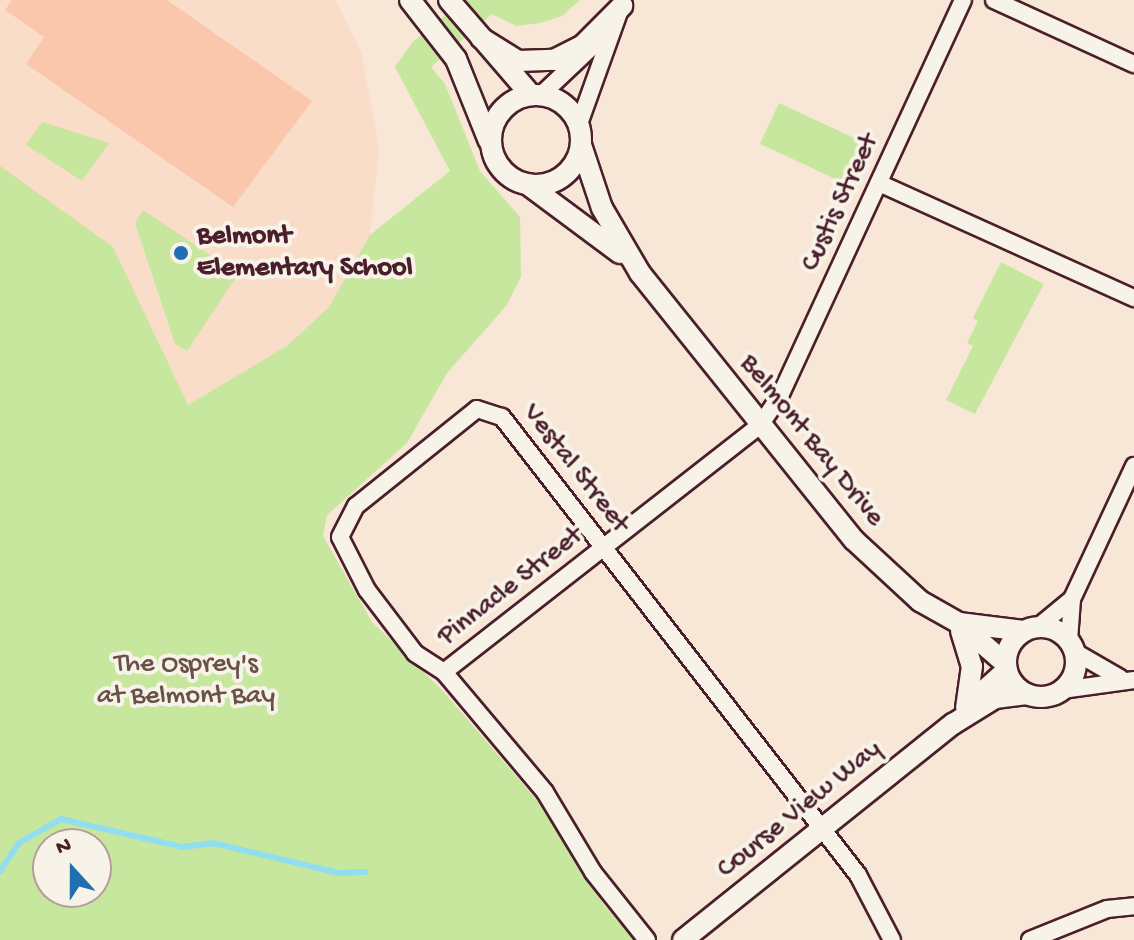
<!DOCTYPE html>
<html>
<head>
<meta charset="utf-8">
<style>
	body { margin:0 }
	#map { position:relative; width:1134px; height:940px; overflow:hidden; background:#f8e6d6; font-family:"Gochi Hand",sans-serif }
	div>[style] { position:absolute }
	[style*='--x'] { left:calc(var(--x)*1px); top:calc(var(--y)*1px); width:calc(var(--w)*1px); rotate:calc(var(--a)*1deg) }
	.built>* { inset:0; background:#f9ddc9 }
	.green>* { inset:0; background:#c7e69e; transform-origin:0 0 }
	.stream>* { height:6px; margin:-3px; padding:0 3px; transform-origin:3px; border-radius:3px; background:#91def0 }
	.building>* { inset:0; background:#fbc7ac }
	.roads { filter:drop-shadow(2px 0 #4a1f2b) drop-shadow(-2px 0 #4a1f2b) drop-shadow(0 2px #4a1f2b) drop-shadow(0 -2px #4a1f2b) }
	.minor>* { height:16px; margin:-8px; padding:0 8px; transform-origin:8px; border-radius:8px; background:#f7f3e8 }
	.tertiary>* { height:20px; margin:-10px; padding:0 10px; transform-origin:10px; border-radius:10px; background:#f7f3e8 }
	.tertiary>.ring { margin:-10px; padding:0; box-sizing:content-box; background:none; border:20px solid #f7f3e8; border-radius:50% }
	.dots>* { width:22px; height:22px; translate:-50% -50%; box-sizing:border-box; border:4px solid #f7f3e8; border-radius:50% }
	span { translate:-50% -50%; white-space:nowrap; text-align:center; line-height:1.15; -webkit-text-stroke:8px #f7f3e8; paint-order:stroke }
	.street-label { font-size:28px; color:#4a1f2b }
	.poi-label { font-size:28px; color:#4a1f2b; font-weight:700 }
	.left { translate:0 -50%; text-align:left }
	.park-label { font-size:28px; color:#695148 }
	.north { position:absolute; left:32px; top:828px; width:80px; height:80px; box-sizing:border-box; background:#f7f3e8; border:2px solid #b29e9c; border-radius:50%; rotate:339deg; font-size:22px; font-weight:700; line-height:32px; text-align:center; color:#4a1f2b }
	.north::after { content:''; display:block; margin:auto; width:28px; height:36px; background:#1f6fb2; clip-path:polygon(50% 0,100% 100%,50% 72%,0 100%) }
</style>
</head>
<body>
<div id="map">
	<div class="built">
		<i style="clip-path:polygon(0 0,336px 0,362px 55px,379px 149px,370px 235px,354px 270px,329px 307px,288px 345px,188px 405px,0 474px)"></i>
	</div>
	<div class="green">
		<i style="clip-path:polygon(evenodd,463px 0,580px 0,562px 16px,540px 23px,516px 26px,492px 14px,431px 67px,445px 84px,480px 171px,520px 217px,521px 277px,506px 306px,447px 373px,407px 443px,327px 515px,323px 536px,372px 622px,443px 691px,547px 812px,604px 905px,634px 940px,0 940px,0 166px,113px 247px,188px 405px,288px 345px,329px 307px,370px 235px,450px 171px,395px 67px,412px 43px,463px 0,48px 844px,96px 844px,96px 892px,48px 892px,48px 844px)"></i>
		<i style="left:779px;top:103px;width:106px;height:45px;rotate:25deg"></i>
		<i style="clip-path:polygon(42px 122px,109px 143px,82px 181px,26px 145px)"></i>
		<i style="clip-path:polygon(143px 210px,238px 274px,187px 351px,175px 344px,135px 223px)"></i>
		<i style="clip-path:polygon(1001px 262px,1044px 284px,975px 414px,946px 400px,973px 346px,967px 343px,978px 321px,973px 318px)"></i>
	</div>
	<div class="stream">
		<i style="--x:0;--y:871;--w:34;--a:-56"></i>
		<i style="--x:19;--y:843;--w:48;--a:-29.7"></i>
		<i style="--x:61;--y:819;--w:124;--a:13"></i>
		<i style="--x:182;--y:847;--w:31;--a:-7"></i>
		<i style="--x:213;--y:843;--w:130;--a:13.4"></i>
		<i style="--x:339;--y:873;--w:26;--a:-2"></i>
	</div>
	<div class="building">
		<i style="clip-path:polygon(12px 0,167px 0,312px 101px,233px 207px,26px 64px,44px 37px,5px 10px)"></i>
	</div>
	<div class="roads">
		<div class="minor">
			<i style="--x:994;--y:0;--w:154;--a:24.6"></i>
			<i style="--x:541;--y:95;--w:77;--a:-43.4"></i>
			<i style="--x:579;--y:124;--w:119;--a:-70.3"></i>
			<i style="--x:879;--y:183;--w:280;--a:24.3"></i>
			<i style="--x:1038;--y:627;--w:44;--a:-39.5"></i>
			<i style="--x:1069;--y:641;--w:42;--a:-85.9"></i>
			<i style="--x:1072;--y:599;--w:147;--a:-65"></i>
			<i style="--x:1075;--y:652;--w:52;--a:30"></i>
			<i style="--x:444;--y:672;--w:402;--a:-38"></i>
			<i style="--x:761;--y:424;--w:34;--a:-56"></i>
			<i style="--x:780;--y:396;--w:436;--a:-65.2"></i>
			<i style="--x:1062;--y:690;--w:73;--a:-7.9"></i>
			<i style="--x:647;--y:940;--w:87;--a:-128.5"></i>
			<i style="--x:593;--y:872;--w:93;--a:-121"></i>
			<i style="--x:545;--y:792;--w:157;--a:-130.1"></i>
			<i style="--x:444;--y:672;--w:35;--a:-147"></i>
			<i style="--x:415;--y:653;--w:79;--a:-127.3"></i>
			<i style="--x:367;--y:590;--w:59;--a:-117"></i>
			<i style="--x:340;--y:537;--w:35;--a:-63"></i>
			<i style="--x:356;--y:506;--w:155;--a:-38.7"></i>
			<i style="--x:477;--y:409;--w:26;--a:18"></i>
			<i style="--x:502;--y:417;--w:580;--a:52.14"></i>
			<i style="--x:858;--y:875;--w:73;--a:62.4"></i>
			<i style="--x:1030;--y:940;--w:83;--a:-21.9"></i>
			<i style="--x:1107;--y:909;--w:27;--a:-6"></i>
		</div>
		<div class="tertiary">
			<i style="--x:410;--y:0;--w:75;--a:52.1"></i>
			<i style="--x:456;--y:59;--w:88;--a:68.1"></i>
			<i style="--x:449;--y:0;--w:125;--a:49.2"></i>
			<i style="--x:481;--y:38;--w:44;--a:31.9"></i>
			<i style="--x:518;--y:61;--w:36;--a:-2"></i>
			<i style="--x:554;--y:60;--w:31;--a:-27"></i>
			<i style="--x:582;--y:46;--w:57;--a:-45"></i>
			<i class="ring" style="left:491px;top:95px;width:70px;height:70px"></i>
			<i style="--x:581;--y:145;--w:66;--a:71.6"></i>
			<i style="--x:602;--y:208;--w:75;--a:59.7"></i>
			<i style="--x:640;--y:273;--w:342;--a:51.3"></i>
			<i style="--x:854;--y:540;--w:90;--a:42.7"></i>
			<i style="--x:920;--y:601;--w:45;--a:29.4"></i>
			<i style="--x:959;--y:623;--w:62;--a:41.1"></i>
			<i style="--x:527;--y:184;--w:116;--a:36.6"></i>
			<i style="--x:959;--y:623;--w:65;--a:7"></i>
			<i class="ring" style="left:1006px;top:627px;width:50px;height:50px"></i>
			<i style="--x:961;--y:631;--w:37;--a:73"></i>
			<i style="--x:972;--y:666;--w:42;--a:98.1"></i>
			<i style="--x:968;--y:705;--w:52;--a:-41.9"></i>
			<i style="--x:683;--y:940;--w:346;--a:-38.7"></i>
			<i style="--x:953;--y:724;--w:49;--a:-31.8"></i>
			<i style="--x:995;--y:698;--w:32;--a:-7"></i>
		</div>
	</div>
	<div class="dots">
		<i style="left:181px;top:253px;background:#1f6fb2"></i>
	</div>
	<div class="street-label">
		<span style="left:841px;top:203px;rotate:-65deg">Custis Street</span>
		<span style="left:811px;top:441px;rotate:51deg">Belmont Bay Drive</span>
		<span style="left:575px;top:469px;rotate:52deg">Vestal Street</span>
		<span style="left:511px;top:587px;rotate:-38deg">Pinnacle Street</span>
		<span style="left:800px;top:810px;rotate:-39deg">Course View Way</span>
	</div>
	<div class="poi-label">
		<span class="left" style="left:197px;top:253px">Belmont<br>Elementary School</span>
	</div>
	<div class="park-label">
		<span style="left:186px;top:681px">The Osprey's<br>at Belmont Bay</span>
	</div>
	<div class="north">N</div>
</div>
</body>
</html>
